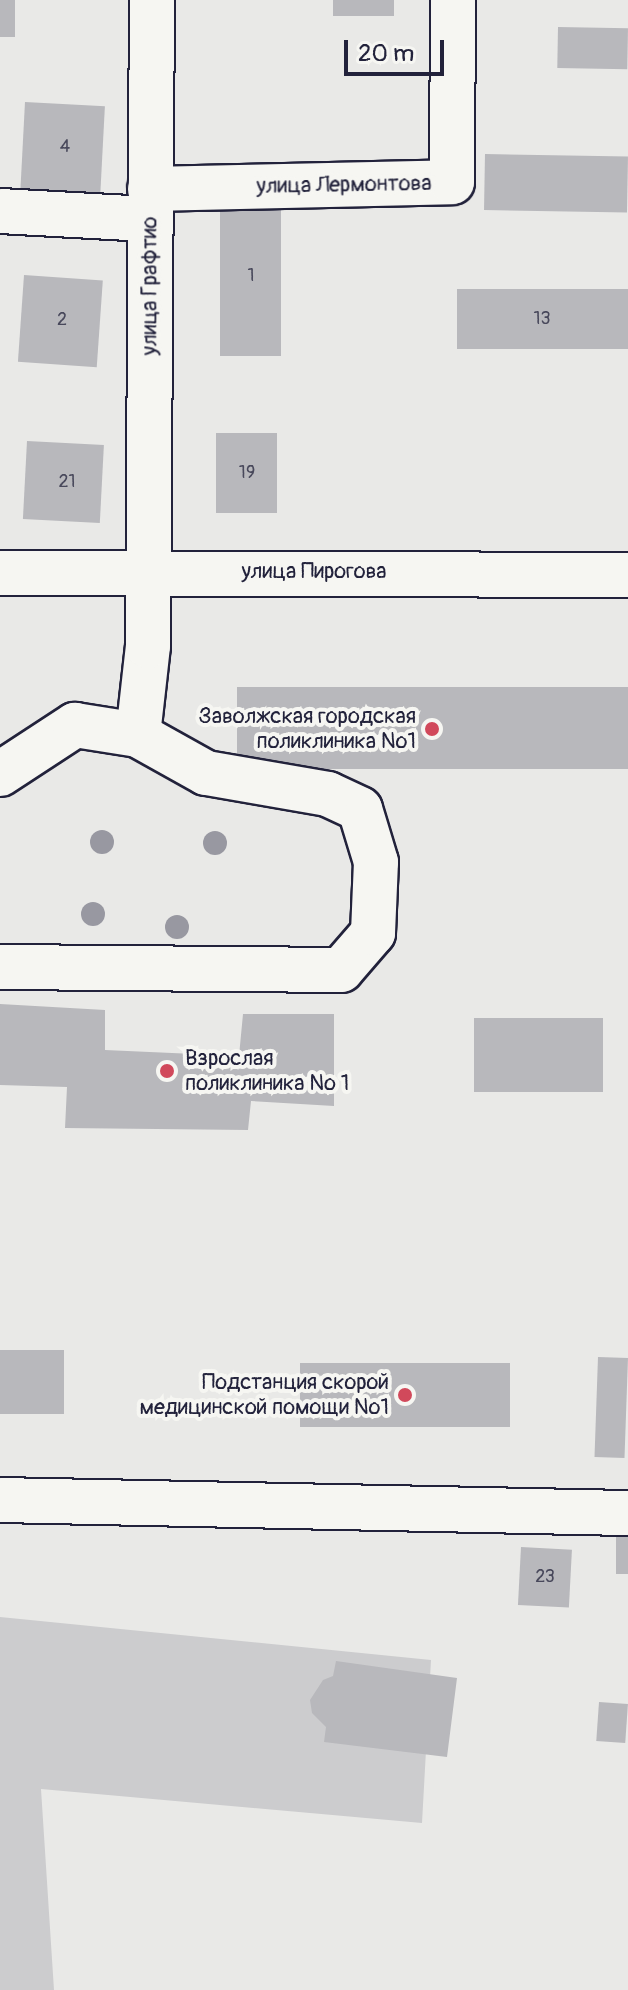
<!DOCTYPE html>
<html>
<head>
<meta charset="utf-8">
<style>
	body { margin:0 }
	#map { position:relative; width:628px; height:1990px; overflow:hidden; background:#e9e9e7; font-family:Pangolin,sans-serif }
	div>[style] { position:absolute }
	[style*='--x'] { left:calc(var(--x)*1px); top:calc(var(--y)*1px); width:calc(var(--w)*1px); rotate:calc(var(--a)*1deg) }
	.green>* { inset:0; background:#ccccce }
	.building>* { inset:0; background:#b8b8bc; transform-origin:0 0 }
	.roads { filter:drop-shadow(2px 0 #22223b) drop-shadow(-2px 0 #22223b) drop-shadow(0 2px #22223b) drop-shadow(0 -2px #22223b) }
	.minor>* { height:44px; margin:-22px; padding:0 22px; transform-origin:22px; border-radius:22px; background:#f6f6f2 }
	.trees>* { width:24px; height:24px; margin:-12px; border-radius:50%; background:#9898a1 }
	.dots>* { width:22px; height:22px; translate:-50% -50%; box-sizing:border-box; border:4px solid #f6f6f2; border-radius:50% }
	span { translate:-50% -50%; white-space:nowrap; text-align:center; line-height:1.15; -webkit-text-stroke:8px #f6f6f2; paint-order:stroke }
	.number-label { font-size:18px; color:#48485b }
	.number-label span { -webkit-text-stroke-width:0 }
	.street-label { font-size:22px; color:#22223b }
	.poi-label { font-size:22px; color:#22223b }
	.right { translate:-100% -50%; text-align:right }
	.left { translate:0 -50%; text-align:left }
	.scale { position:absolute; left:344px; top:40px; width:100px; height:36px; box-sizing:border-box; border:4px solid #22223b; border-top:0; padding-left:10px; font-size:24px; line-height:28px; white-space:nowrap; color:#22223b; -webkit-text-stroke:6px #f6f6f2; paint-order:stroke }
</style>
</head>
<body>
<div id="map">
	<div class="green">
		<i style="clip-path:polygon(0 1617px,431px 1660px,422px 1823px,41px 1789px,54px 1990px,0 1990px)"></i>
	</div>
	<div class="building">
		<i style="left:0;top:0;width:15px;height:37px"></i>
		<i style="left:333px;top:0;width:61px;height:16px"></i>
		<i style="left:558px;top:27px;width:70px;height:41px;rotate:1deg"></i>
		<i style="left:25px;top:102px;width:80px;height:87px;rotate:3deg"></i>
		<i style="left:485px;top:154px;width:143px;height:56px;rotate:1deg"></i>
		<i style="left:220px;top:195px;width:61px;height:161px"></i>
		<i style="left:24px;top:275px;width:79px;height:87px;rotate:4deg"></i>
		<i style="left:457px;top:289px;width:171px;height:60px"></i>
		<i style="left:216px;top:433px;width:61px;height:80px"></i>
		<i style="left:27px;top:441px;width:77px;height:78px;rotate:3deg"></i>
		<i style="left:628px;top:687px;width:82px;height:391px;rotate:90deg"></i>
		<i style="clip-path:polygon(0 1004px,105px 1010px,105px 1050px,239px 1056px,243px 1014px,334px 1014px,334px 1106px,251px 1101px,248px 1130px,65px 1128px,67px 1087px,0 1085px)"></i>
		<i style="left:474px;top:1018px;width:129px;height:74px"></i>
		<i style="left:0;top:1350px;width:64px;height:64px"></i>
		<i style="left:598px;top:1357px;width:30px;height:100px;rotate:2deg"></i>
		<i style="left:300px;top:1363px;width:210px;height:64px"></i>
		<i style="left:616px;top:1526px;width:12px;height:48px"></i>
		<i style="left:521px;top:1547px;width:51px;height:58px;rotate:3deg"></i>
		<i style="clip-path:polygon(336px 1661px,457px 1678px,447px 1757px,324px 1742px,326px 1727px,312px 1713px,310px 1700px,323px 1680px,333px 1676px)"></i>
		<i style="left:599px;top:1702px;width:29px;height:39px;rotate:4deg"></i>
	</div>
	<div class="roads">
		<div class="minor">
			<i style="--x:150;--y:189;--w:302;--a:-1.3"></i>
			<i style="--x:452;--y:182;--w:182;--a:-89.7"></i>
			<i style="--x:0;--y:211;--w:150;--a:3.1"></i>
			<i style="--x:0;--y:573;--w:628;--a:0.18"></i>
			<i style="--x:0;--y:774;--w:90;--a:-33.2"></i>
			<i style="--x:75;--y:725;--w:64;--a:9"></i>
			<i style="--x:138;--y:735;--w:90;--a:-83.6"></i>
			<i style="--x:148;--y:646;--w:646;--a:-89.65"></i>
			<i style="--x:0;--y:967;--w:341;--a:0.5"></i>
			<i style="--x:341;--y:970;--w:49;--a:-49.1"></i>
			<i style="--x:373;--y:933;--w:71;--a:-87.6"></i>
			<i style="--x:376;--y:862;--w:55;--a:-106.8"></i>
			<i style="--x:360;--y:809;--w:35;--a:-155"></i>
			<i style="--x:328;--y:794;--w:124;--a:-170.2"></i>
			<i style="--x:206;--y:773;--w:78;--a:-150.8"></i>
			<i style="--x:0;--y:1500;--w:628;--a:1.19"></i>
		</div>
	</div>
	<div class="trees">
		<i style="left:102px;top:842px"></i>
		<i style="left:215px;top:843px"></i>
		<i style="left:93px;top:914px"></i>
		<i style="left:177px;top:927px"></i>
	</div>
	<div class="dots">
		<i style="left:432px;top:729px;background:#d1495b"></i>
		<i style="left:167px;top:1071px;background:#d1495b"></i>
		<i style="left:405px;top:1395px;background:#d1495b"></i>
	</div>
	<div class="number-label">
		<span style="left:65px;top:147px">4</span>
		<span style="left:251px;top:276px">1</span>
		<span style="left:542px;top:319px">13</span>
		<span style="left:62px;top:320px">2</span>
		<span style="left:247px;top:473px">19</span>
		<span style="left:67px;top:482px">21</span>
		<span style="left:545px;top:1577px">23</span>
	</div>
	<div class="street-label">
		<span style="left:344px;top:185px;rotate:-1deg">улица Лермонтова</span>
		<span style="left:150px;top:286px;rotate:-90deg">улица Графтио</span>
		<span style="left:314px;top:572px">улица Пирогова</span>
	</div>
	<div class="poi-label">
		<span class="right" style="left:416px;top:729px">Заволжская городская<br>поликлиника №1</span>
		<span class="left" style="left:185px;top:1071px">Взрослая<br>поликлиника № 1</span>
		<span class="right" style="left:389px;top:1395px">Подстанция скорой<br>медицинской помощи №1</span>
	</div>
	<div class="scale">20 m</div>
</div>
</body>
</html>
